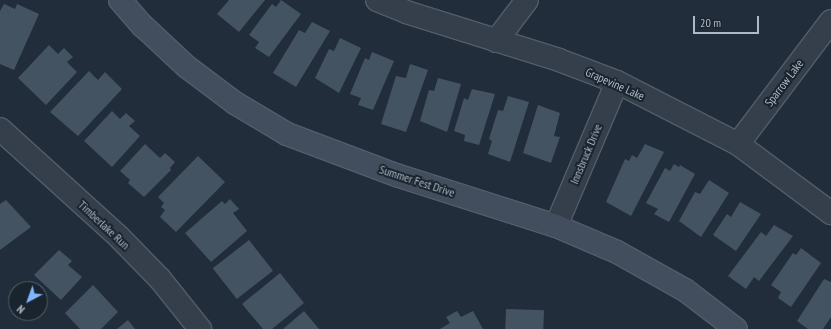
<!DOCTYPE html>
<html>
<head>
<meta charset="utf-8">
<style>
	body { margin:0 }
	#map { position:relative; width:831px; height:329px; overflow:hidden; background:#212d3b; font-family:"PT Sans Narrow",sans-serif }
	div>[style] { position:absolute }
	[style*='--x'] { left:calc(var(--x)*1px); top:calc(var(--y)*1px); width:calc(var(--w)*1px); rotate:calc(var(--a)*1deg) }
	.building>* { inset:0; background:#445362; transform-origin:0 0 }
	.roads { filter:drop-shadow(1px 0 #525d69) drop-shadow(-1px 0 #525d69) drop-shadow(0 1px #525d69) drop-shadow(0 -1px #525d69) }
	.street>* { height:22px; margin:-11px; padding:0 11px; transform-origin:11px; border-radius:11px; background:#343f4b }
	.secondary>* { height:22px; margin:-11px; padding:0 11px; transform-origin:11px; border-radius:11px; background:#424e5e }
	span { translate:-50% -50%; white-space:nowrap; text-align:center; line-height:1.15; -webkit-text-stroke:4px #1a242f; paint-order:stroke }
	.street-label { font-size:12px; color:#afbac7 }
	.north { position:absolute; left:8px; top:281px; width:40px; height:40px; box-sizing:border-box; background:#1a242f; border:1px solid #56606c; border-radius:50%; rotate:221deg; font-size:11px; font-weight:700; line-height:16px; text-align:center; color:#afbac7 }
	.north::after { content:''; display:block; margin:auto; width:14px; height:18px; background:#80b7fc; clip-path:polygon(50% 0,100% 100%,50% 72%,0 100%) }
	.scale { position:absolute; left:693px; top:16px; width:66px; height:18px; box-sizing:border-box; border:2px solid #afbac7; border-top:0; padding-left:5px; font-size:12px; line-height:14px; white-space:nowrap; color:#afbac7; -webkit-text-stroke:3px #1a242f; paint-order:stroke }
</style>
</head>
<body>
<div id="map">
	<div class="building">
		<i style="clip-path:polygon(229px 0,265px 0,239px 32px,217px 14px)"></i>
		<i style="clip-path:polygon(281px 0,301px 14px,269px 57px,255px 48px,259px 42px,249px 35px,272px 4px,276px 7px)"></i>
		<i style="clip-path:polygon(4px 4px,15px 9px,17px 4px,39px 14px,14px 70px,0 64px,0 11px)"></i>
		<i style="clip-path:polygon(312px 22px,330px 31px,296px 87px,273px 73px,299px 30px,305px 33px)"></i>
		<i style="clip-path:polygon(340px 38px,361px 48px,339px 93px,315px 78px,329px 49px,334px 51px)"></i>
		<i style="clip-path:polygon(49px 45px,58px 54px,64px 48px,73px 57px,67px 62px,77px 72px,46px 105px,18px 78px)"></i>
		<i style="clip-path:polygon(372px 52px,394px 61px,373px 110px,358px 105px,361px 98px,350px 94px,365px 58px,369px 60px)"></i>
		<i style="clip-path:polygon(410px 64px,428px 70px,406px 132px,381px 124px,396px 76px,406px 78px)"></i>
		<i style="clip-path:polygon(89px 71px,98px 80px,105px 72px,122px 89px,78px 136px,50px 112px)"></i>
		<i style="clip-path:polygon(438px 78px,461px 84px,447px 132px,420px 121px,429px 90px,434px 91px)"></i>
		<i style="clip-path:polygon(472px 89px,495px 94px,479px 145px,464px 141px,465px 135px,454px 131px,464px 98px,468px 100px)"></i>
		<i style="clip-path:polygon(508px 96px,529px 102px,510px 162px,488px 154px,492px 141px,489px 139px,498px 110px,503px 111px)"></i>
		<i style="clip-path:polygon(538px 105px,560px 113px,554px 136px,560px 137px,551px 163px,523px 153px)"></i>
		<i style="clip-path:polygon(112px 111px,120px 119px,126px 113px,135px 121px,129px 126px,140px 136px,112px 167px,84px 141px)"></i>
		<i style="clip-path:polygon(145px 144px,160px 158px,165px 153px,175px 162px,170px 168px,171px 170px,144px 197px,128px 183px,130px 180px,120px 171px)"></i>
		<i style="clip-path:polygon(645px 144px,664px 152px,631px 216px,606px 202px,625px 159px,629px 161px,632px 155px,637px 158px)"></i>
		<i style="clip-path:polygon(198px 156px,225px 182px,176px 232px,160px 217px,165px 210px,161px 207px,164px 203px,158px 197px)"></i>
		<i style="clip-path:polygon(674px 164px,679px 167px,680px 165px,695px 174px,669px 222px,654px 214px,658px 209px,646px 203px,665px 168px,670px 171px)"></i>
		<i style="clip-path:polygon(709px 180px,729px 193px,701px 237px,679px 221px,695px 192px,700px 194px)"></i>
		<i style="clip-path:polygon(230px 199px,239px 209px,233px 213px,247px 231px,211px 262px,185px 233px,222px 201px,225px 204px)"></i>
		<i style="clip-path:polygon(6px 200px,31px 227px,0 250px,0 204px)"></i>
		<i style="clip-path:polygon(740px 202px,761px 214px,736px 251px,713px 235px,727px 214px,731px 217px)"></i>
		<i style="clip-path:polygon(774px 225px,793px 236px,759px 281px,754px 277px,746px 289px,728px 276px,761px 232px,766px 236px)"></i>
		<i style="left:249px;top:240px;width:39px;height:46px;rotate:52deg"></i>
		<i style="clip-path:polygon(801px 248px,821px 263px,791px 307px,778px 298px,781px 292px,771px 285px,793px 253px,796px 255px)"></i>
		<i style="clip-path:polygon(59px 250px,72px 261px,68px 265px,82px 277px,61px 300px,34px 275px)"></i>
		<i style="clip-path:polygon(280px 273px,304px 303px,272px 329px,263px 329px,242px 304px)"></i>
		<i style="clip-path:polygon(824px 279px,831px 282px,831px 317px,823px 329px,808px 329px,797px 321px)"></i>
		<i style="clip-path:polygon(93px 285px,118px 312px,101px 329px,80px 329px,65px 313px)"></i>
		<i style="left:506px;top:309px;width:38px;height:20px;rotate:2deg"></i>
		<i style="clip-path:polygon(304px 311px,319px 329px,283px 329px)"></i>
		<i style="clip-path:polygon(457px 311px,461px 317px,473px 311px,483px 329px,440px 329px,450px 323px,446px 317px)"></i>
		<i style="clip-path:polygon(128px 320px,135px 329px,117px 329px)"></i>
	</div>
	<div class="roads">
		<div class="street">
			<i style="--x:377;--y:0;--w:31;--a:22"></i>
			<i style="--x:406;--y:12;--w:160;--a:17.4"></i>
			<i style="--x:559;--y:60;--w:62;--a:20.8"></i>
			<i style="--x:617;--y:82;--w:136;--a:27.1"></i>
			<i style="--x:738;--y:144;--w:116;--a:36.6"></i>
			<i style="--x:496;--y:41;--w:51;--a:-52.9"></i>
			<i style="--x:0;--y:129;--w:161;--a:42.2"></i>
			<i style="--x:119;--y:237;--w:59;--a:45.7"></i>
			<i style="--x:160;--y:279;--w:64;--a:51.3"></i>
			<i style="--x:738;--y:144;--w:154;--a:-52.9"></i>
			<i style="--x:556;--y:226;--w:156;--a:-67"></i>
		</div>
		<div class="secondary">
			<i style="--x:120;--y:0;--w:35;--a:49"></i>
			<i style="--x:143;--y:26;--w:60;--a:43"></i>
			<i style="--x:187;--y:67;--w:60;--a:36.9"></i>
			<i style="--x:235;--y:103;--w:61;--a:30.8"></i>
			<i style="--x:287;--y:134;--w:116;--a:20.6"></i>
			<i style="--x:396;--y:175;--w:168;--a:17.7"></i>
			<i style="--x:556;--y:226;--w:66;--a:23.1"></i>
			<i style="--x:617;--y:252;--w:78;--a:29.2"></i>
			<i style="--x:685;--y:290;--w:64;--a:37.4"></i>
		</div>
	</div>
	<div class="street-label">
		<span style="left:784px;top:83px;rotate:-53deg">Sparrow Lake</span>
		<span style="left:615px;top:84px;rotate:24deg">Grapevine Lake</span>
		<span style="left:586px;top:154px;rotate:-67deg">Innsbruck Drive</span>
		<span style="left:417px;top:181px;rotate:18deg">Summer Fest Drive</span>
		<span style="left:104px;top:225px;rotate:43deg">Timberlake Run</span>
	</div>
	<div class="north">N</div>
	<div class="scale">20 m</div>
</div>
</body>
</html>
